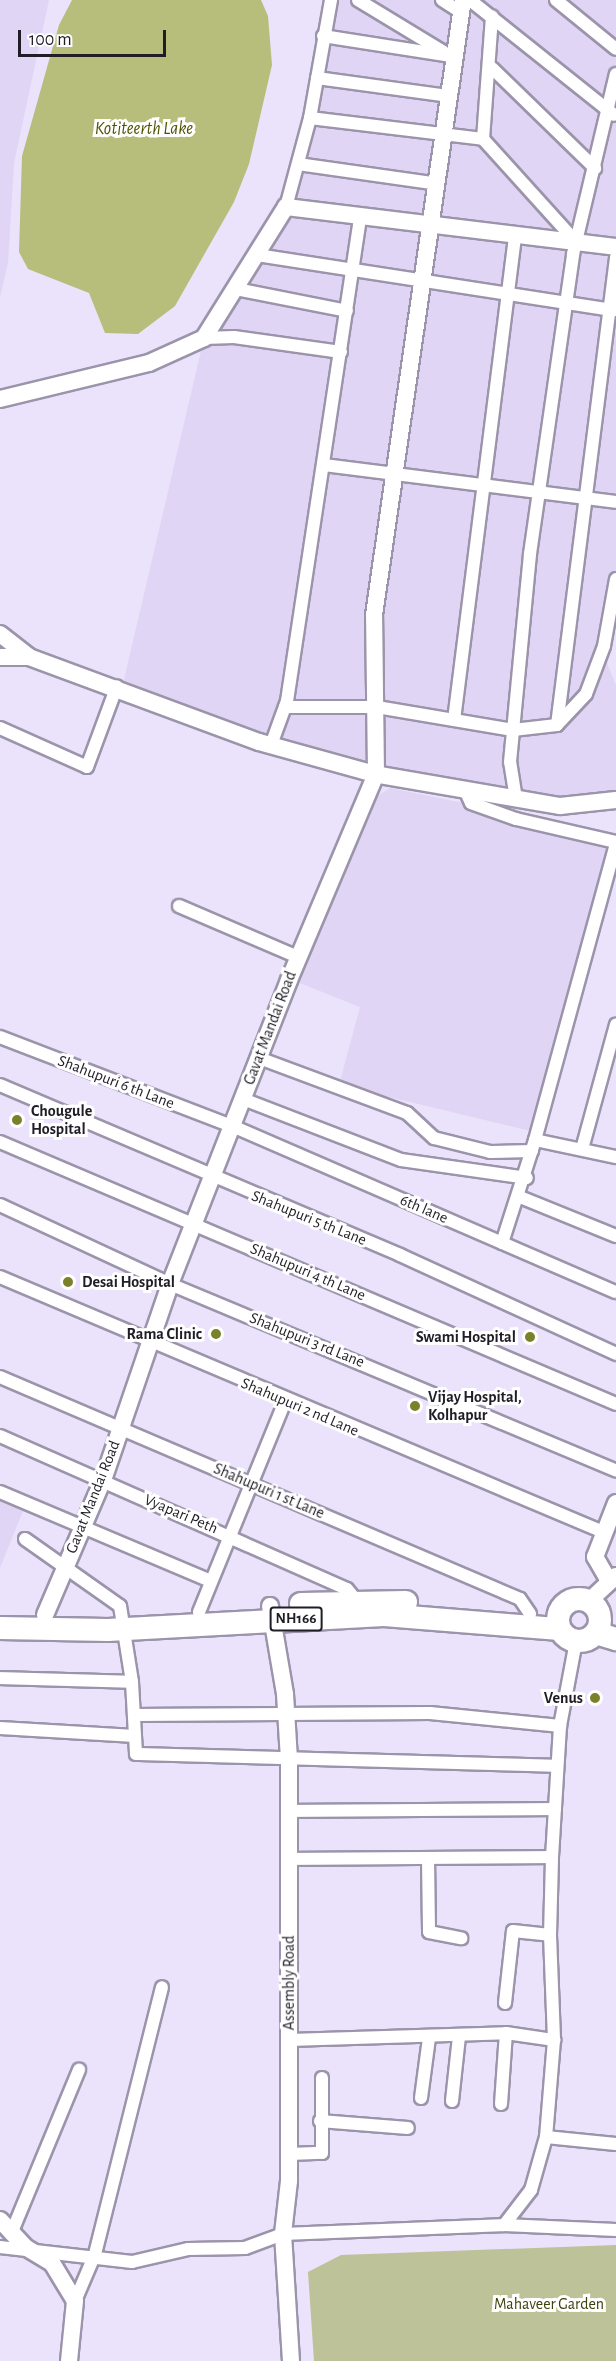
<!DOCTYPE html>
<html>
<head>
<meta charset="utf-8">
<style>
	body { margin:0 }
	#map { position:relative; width:616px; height:2361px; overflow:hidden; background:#ebe2fb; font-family:"Alegreya Sans",sans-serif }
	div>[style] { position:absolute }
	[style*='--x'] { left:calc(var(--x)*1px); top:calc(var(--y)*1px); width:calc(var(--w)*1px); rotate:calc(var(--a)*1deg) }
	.built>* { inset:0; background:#e0d5f4 }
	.green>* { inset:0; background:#bdc298 }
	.water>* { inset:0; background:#b7bd7a }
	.roads { filter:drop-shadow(2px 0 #9b94aa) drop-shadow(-2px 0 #9b94aa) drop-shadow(0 2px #9b94aa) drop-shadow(0 -2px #9b94aa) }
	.street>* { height:12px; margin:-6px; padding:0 6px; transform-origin:6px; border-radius:6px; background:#fff }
	.secondary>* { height:16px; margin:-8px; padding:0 8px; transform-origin:8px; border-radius:8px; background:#fff }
	.highway>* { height:22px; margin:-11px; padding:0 11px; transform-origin:11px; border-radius:11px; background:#fff }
	.highway>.ring { margin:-11px; padding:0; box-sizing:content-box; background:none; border:22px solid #fff; border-radius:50% }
	.dots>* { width:16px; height:16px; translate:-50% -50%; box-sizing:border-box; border:3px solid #fff; border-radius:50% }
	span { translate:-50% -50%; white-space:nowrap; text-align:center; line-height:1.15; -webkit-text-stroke:6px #fff; paint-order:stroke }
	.shield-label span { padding:2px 4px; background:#fff; border:2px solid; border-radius:4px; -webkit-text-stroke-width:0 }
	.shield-label { font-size:15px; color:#201d26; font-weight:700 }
	.street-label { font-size:16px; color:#201d26 }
	.poi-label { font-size:16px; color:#201d26; font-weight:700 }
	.left { translate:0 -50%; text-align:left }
	.right { translate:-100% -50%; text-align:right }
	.park-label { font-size:16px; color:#3d400b }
	.water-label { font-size:18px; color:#4f5200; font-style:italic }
	.scale { position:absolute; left:18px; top:30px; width:148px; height:27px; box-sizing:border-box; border:3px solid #201d26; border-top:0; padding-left:8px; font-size:18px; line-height:21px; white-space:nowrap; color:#201d26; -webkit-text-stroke:4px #fff; paint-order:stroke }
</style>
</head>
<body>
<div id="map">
	<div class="built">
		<i style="clip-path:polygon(0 0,49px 0,14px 163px,8px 263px,0 297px)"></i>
		<i style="clip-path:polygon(331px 0,616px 0,616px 574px,602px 651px,616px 685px,616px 800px,581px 805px,374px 774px,122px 688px,204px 338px,286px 207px)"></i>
		<i style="clip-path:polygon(390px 788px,596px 830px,616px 844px,594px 945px,539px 1133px,339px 1085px,360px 1007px,290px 979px,373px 799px)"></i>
		<i style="clip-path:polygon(0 1485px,29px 1496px,0 1568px)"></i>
	</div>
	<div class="green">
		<i style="clip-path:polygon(616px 2245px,616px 2361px,314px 2361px,308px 2272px,341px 2255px)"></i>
	</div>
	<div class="water">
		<i style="clip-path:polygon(72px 0,261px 0,268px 16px,272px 65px,249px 164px,234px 202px,175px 306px,138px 334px,105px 333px,89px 293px,28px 269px,19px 252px,22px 156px,59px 25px)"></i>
	</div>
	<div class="roads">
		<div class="street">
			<i style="--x:358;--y:0;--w:100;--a:31.2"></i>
			<i style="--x:442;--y:0;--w:24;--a:33"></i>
			<i style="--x:470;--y:0;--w:184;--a:38.6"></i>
			<i style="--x:556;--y:0;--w:77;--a:39.2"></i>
			<i style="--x:323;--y:36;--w:130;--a:8.9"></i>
			<i style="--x:492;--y:68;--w:144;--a:44.2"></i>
			<i style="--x:317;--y:78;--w:132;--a:7.8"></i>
			<i style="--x:310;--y:118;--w:174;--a:6.9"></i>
			<i style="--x:483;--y:139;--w:139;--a:47.9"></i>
			<i style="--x:483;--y:139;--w:123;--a:-85.8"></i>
			<i style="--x:298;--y:164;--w:135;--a:8.1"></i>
			<i style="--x:286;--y:207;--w:92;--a:-74.9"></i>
			<i style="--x:310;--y:118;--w:120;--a:-79.9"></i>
			<i style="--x:257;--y:255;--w:361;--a:8.8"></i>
			<i style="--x:236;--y:289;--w:113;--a:11.2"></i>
			<i style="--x:204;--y:338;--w:30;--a:-2"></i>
			<i style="--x:234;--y:337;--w:108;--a:8"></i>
			<i style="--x:324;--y:465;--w:294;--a:7.2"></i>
			<i style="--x:285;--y:707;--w:92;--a:0"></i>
			<i style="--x:377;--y:707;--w:138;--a:9.6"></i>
			<i style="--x:513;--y:730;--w:44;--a:-6.5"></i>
			<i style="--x:557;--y:725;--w:472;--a:-82.8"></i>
			<i style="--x:454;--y:720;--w:489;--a:-82.8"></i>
			<i style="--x:557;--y:725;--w:42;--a:-46.9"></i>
			<i style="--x:586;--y:694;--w:51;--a:-69.4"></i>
			<i style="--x:604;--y:646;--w:68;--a:-79.8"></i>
			<i style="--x:0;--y:728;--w:95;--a:24.1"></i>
			<i style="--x:87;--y:767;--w:86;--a:-69.7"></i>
			<i style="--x:271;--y:745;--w:47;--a:-70"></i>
			<i style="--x:287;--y:701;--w:488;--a:-81.4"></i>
			<i style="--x:465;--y:790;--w:14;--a:65"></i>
			<i style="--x:471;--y:803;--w:48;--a:19.6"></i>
			<i style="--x:516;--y:819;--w:103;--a:13"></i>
			<i style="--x:516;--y:799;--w:37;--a:-99"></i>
			<i style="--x:510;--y:762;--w:209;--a:-84.5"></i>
			<i style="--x:530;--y:554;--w:303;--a:-81.8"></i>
			<i style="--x:573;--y:254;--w:185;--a:-76.6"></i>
			<i style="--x:179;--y:906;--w:129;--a:23.2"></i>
			<i style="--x:0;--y:1037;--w:248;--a:21"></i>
			<i style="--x:232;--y:1126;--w:418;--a:23.4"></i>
			<i style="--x:259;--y:1058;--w:158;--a:20.4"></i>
			<i style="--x:407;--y:1113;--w:37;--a:43"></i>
			<i style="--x:434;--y:1138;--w:58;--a:14"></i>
			<i style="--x:490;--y:1152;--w:42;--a:-1.4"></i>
			<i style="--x:0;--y:1085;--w:435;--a:23"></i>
			<i style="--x:400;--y:1255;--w:238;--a:24.6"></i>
			<i style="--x:243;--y:1099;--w:169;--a:21.1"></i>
			<i style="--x:401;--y:1160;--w:127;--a:8.1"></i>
			<i style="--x:535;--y:1140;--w:308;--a:-74.7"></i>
			<i style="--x:0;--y:1142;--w:669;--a:23.04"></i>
			<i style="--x:582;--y:1149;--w:129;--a:-74.7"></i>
			<i style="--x:520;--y:1197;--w:104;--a:22.1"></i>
			<i style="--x:0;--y:1205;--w:187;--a:24.9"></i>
			<i style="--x:170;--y:1284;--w:484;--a:22.7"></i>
			<i style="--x:502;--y:1243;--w:108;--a:-72.2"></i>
			<i style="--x:535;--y:1140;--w:83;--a:11.9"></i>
			<i style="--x:0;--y:1277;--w:655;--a:22.92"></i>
			<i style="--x:0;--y:1377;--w:565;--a:23.12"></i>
			<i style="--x:520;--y:1599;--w:18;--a:56"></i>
			<i style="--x:0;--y:1436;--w:379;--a:23.8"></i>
			<i style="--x:347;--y:1589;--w:14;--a:51"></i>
			<i style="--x:0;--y:1492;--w:229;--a:22.9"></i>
			<i style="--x:25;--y:1539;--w:116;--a:35.2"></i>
			<i style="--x:120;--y:1606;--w:77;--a:81"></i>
			<i style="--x:132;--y:1682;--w:72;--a:86.8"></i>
			<i style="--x:136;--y:1754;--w:421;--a:1.6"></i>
			<i style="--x:199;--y:1612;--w:228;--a:-67.8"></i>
			<i style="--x:0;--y:1678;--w:132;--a:1.7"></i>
			<i style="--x:134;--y:1715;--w:296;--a:-0.4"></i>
			<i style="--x:430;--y:1713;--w:131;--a:5.7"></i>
			<i style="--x:0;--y:1728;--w:135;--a:3.4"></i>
			<i style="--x:287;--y:1811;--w:268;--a:-0.4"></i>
			<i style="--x:428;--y:1858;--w:74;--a:89.2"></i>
			<i style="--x:429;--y:1932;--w:33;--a:11"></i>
			<i style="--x:287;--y:1859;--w:265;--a:-0.4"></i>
			<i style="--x:552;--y:1857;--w:131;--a:-86.5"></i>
			<i style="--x:560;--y:1726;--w:86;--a:-79.3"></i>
			<i style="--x:550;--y:1935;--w:105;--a:87.8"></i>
			<i style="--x:505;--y:2003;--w:72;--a:-83.7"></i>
			<i style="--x:513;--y:1931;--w:37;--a:6"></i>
			<i style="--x:550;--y:1935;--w:78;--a:-88.5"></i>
			<i style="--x:289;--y:2040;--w:217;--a:-1.8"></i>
			<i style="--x:506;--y:2033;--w:49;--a:8.3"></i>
			<i style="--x:554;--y:2040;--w:97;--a:94.7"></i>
			<i style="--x:546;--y:2137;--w:55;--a:105.8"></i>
			<i style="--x:531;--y:2190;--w:44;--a:127.6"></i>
			<i style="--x:421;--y:2098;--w:61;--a:-82.4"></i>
			<i style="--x:452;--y:2101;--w:64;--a:-83.8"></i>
			<i style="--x:501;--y:2104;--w:71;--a:-86"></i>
			<i style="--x:320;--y:2121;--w:88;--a:4.5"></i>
			<i style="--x:546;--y:2137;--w:70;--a:5.7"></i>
			<i style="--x:289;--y:2154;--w:33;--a:-2"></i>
			<i style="--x:322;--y:2153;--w:75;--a:-90"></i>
			<i style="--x:11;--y:2234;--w:178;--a:-67.5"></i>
			<i style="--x:0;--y:2247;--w:133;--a:6.5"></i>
			<i style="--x:132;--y:2262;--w:57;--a:-13.1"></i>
			<i style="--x:188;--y:2249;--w:57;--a:-1"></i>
			<i style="--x:245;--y:2248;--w:40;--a:-20.2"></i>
			<i style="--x:283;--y:2234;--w:221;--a:-2.3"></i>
			<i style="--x:504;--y:2225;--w:112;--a:2.6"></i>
			<i style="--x:75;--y:2301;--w:51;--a:-66.9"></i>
			<i style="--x:95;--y:2254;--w:275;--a:-75.9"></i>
		</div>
		<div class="secondary">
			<i style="--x:0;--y:399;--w:153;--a:-13.6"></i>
			<i style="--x:149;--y:363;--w:60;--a:-24.4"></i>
			<i style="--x:204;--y:338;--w:155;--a:-58"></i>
			<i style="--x:286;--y:207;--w:332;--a:6.9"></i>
			<i style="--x:0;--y:634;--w:37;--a:38"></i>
			<i style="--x:0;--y:657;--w:29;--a:0"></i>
			<i style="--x:29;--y:657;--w:245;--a:20.3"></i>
			<i style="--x:259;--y:742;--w:119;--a:15.5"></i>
			<i style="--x:374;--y:774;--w:189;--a:9.8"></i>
			<i style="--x:560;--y:806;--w:56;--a:-6.1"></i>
			<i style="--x:609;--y:1581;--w:28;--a:-120"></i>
			<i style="--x:595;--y:1557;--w:58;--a:-68.7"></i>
			<i style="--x:588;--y:1602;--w:38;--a:-43"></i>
			<i style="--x:270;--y:1606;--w:89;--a:80.3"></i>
			<i style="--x:285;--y:1694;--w:66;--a:86.5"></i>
			<i style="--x:289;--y:1760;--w:421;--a:90"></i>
			<i style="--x:289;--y:2181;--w:53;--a:96.5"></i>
			<i style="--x:283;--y:2234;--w:127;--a:86.4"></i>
			<i style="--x:45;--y:1615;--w:147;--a:-66.8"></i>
			<i style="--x:103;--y:1480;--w:207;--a:-71.1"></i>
			<i style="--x:170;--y:1284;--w:326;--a:-68.6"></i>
			<i style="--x:289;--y:980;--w:224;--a:-67.1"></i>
			<i style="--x:376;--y:774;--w:159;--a:-90.7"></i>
			<i style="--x:374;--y:615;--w:621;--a:-81.77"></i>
			<i style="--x:0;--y:2220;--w:37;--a:47"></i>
			<i style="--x:25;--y:2247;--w:31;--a:31"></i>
			<i style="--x:52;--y:2263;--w:44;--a:58.8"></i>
			<i style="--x:75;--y:2301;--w:60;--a:95.7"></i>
		</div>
		<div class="highway">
			<i class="ring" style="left:558px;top:1599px;width:20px;height:20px"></i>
			<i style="--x:301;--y:1604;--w:105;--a:-1.1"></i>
			<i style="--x:0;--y:1628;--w:108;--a:1.1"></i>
			<i style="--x:108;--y:1630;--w:276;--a:-3.1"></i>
			<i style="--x:384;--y:1615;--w:176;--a:4.6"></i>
			<i style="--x:596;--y:1633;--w:21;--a:17"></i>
		</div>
	</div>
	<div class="dots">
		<i style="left:17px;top:1120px;background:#7b802a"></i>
		<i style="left:68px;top:1282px;background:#7b802a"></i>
		<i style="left:216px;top:1334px;background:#7b802a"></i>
		<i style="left:530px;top:1337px;background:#7b802a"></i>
		<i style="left:415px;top:1406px;background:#7b802a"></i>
		<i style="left:595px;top:1698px;background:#7b802a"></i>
	</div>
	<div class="shield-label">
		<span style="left:296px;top:1619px">NH166</span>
	</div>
	<div class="street-label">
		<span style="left:270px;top:1028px;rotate:-69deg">Gavat Mandai Road</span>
		<span style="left:116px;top:1082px;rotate:21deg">Shahupuri 6 th Lane</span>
		<span style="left:424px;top:1209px;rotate:23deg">6th lane</span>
		<span style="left:309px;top:1218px;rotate:22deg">Shahupuri 5 th Lane</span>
		<span style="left:308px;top:1272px;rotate:23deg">Shahupuri 4 th Lane</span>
		<span style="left:307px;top:1340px;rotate:22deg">Shahupuri 3 rd Lane</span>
		<span style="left:300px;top:1407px;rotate:23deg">Shahupuri 2 nd Lane</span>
		<span style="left:269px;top:1491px;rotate:23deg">Shahupuri 1 st Lane</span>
		<span style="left:93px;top:1497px;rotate:-68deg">Gavat Mandai Road</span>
		<span style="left:181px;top:1514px;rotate:23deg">Vyapari Peth</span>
		<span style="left:289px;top:1983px;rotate:-90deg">Assembly Road</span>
	</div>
	<div class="poi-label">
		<span class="left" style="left:31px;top:1120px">Chougule<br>Hospital</span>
		<span class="left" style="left:82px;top:1282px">Desai Hospital</span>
		<span class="right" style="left:202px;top:1334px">Rama Clinic</span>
		<span class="right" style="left:516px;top:1337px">Swami Hospital</span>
		<span class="left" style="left:428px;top:1406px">Vijay Hospital,<br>Kolhapur</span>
		<span class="right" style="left:583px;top:1698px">Venus</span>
	</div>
	<div class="park-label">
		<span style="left:549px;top:2304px">Mahaveer Garden</span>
	</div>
	<div class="water-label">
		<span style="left:144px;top:129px">Kotiteerth Lake</span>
	</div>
	<div class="scale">100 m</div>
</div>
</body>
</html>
